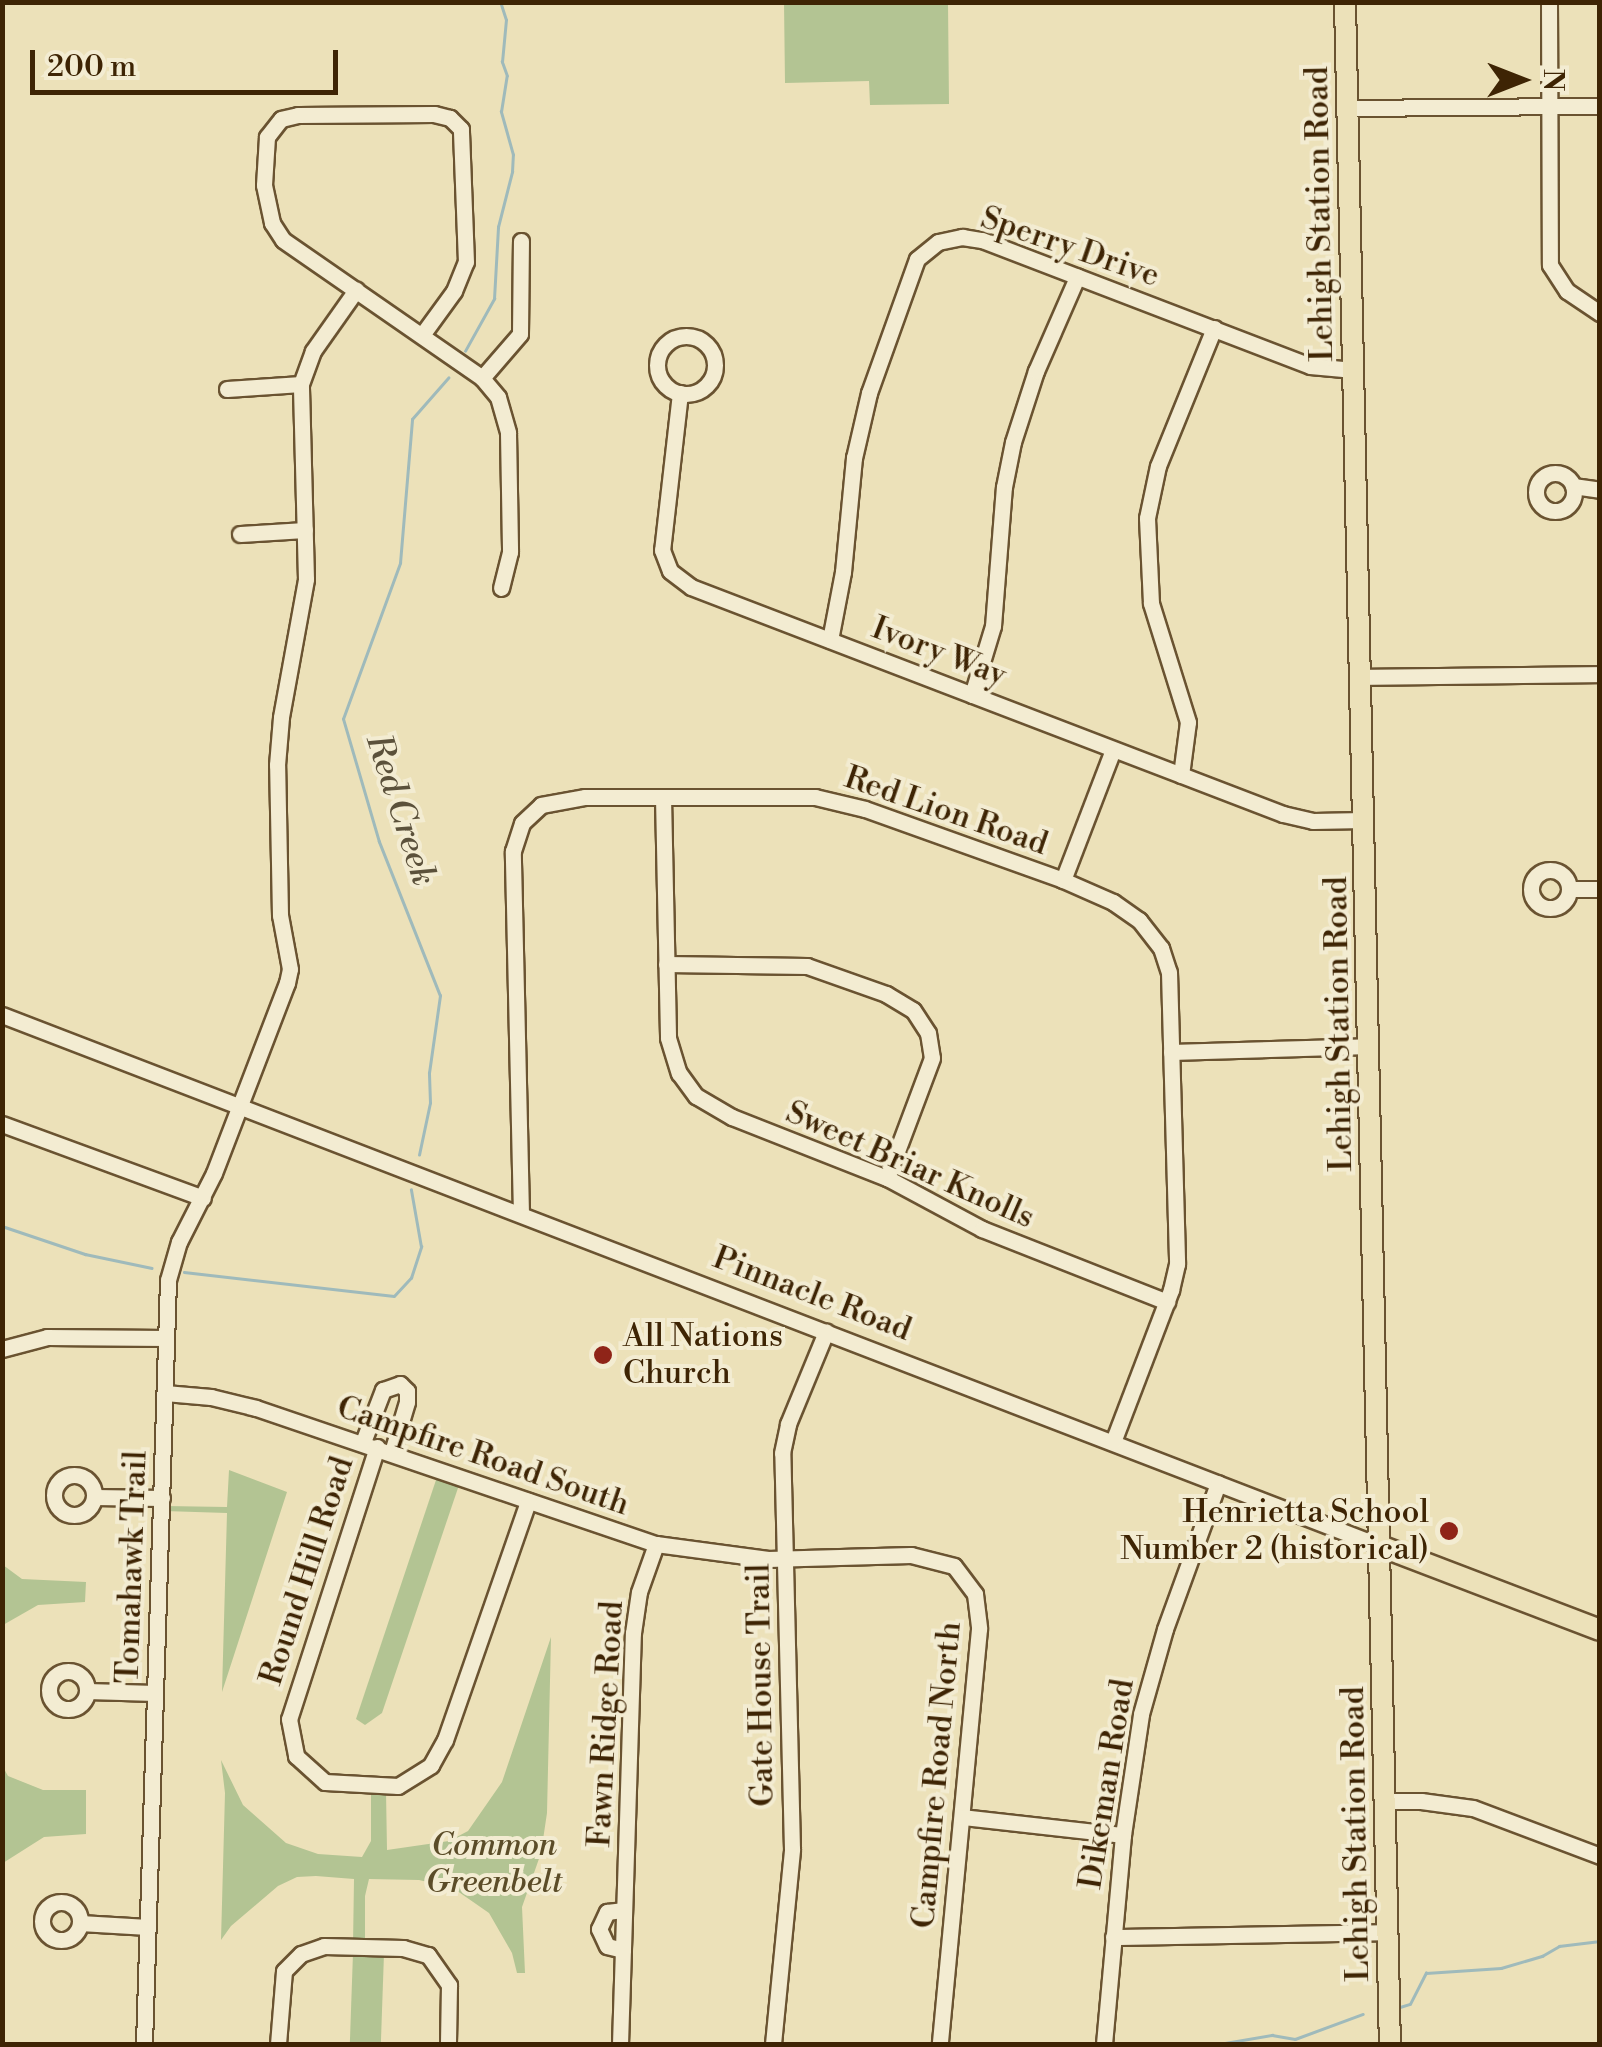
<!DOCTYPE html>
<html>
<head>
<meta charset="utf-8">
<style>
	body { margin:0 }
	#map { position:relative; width:1602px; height:2047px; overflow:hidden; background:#ece1b9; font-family:"Libre Bodoni",serif }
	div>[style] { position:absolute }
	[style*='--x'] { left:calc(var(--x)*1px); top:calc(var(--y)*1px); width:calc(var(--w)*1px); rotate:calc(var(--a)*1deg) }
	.green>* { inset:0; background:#b3c493; transform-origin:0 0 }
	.stream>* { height:2.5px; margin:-1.25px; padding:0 1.25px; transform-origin:1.25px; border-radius:1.25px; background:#9fbabb }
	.roads { filter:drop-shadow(2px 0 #6a5331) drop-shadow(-2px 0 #6a5331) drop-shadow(0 2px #6a5331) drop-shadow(0 -2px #6a5331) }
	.minor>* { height:15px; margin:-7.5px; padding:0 7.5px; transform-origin:7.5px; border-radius:7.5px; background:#f3ecd2 }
	.minor>.ring { margin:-7.5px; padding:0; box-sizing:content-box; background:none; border:15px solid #f3ecd2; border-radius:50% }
	.major>* { height:20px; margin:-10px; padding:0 10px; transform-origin:10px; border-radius:10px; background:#ece1b9 }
	.dots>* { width:28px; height:28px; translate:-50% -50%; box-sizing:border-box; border:5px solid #f3ecd2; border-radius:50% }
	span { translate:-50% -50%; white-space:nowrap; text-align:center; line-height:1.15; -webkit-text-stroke:8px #f3ecd2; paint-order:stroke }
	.street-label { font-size:32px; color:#3e2404 }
	.poi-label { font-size:32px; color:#3e2404 }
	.left { translate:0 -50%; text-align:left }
	.right { translate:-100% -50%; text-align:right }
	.park-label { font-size:32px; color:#5b4c28; font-style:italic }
	.water-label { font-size:35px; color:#5b513b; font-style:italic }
	.frame { position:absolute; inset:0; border:5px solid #3e2404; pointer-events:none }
	.north { position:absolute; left:1472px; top:30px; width:100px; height:100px; -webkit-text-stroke:8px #f3ecd2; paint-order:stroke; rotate:90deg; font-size:28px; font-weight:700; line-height:40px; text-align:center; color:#3e2404 }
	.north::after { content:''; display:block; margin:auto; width:35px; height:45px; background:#3e2404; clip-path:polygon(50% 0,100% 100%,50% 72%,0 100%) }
	.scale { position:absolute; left:30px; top:50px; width:308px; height:45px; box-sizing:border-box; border:5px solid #3e2404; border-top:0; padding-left:12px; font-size:30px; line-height:35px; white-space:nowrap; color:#3e2404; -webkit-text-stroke:8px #f3ecd2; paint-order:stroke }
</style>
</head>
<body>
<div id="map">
	<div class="green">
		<i style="clip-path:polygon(784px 3px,948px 3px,949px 104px,870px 105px,869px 81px,785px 83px)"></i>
		<i style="clip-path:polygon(229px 1470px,287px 1492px,222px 1692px,227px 1513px,164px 1511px,165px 1506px,227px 1507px)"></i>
		<i style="clip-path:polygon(437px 1477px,459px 1485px,382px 1713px,365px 1725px,356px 1719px)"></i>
		<i style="clip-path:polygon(3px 1565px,22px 1579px,86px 1582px,85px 1602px,38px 1605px,3px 1625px)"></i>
		<i style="clip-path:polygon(551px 1637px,547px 1813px,541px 1853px,522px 1907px,525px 1973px,517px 1973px,512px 1953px,489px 1913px,453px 1888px,419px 1880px,369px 1879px,365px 1896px,365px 1945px,353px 1945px,354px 1879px,316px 1876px,297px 1877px,278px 1886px,231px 1926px,221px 1940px,225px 1793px,221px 1760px,243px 1805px,286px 1843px,318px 1854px,362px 1857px,371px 1841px,371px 1791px,386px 1791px,387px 1850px,449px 1841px,468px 1831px,502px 1782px)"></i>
		<i style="clip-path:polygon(3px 1767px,8px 1776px,43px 1790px,86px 1790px,86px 1834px,44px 1837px,3px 1863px)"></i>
		<i style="left:353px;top:1953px;width:31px;height:91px;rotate:2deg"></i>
	</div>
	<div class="stream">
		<i style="--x:465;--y:351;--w:60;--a:-60.9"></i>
		<i style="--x:494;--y:299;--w:72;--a:-86.8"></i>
		<i style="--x:498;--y:227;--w:57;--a:-75.7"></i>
		<i style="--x:512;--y:172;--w:17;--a:-87"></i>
		<i style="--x:513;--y:155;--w:45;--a:-105.6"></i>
		<i style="--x:501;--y:112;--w:36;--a:-81"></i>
		<i style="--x:507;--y:76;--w:15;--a:-110"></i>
		<i style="--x:502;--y:62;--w:42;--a:-84.6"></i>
		<i style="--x:506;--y:20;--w:19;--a:-108"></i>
		<i style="--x:419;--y:1155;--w:53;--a:-78.1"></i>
		<i style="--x:430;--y:1103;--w:30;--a:-92"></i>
		<i style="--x:429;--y:1073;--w:78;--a:-81.9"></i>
		<i style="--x:440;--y:996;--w:166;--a:-111.6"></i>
		<i style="--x:379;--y:842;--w:128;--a:-106.3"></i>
		<i style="--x:343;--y:719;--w:166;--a:-69.9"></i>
		<i style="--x:400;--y:563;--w:144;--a:-85.2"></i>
		<i style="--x:412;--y:419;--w:55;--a:-48.7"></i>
		<i style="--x:2;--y:1226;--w:88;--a:18.6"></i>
		<i style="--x:85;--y:1254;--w:68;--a:11.8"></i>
		<i style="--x:184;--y:1272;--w:211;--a:6.5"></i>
		<i style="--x:394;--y:1296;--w:25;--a:-47"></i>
		<i style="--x:411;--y:1278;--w:33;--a:-72"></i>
		<i style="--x:421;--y:1247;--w:58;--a:-100"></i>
		<i style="--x:1400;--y:2007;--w:10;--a:-17"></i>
		<i style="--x:1410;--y:2004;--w:35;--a:-63"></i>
		<i style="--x:1426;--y:1973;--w:75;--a:-3.8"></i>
		<i style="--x:1501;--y:1968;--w:43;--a:-16.3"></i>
		<i style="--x:1542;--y:1956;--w:20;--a:-30"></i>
		<i style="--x:1559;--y:1946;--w:41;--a:-7"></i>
		<i style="--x:995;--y:2043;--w:7;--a:8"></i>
		<i style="--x:1161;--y:2044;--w:64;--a:-0.9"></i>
		<i style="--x:1225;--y:2043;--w:48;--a:-9.7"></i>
		<i style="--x:1272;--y:2035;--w:23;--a:10"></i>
		<i style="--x:1295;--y:2039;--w:72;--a:-20.2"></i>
	</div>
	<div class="roads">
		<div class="minor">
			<i style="--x:1549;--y:2;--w:263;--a:89.8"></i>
			<i style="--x:1550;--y:265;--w:31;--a:57"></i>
			<i style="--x:1567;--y:291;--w:40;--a:34"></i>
			<i style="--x:1347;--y:108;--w:253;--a:-0.5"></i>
			<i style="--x:422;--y:335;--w:54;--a:-54"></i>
			<i style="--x:454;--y:291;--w:31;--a:-68"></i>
			<i style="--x:466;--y:262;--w:133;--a:-92.2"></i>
			<i style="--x:461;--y:129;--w:16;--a:-135"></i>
			<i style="--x:450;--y:118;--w:16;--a:-166"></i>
			<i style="--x:434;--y:114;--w:136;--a:179.6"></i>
			<i style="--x:298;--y:115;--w:17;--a:167"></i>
			<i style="--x:281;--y:119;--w:23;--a:128"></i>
			<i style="--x:267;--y:137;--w:48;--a:93.6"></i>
			<i style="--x:264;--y:185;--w:39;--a:78"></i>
			<i style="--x:272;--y:223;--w:20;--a:57"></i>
			<i style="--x:283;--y:240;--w:242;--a:34.7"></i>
			<i style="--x:482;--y:378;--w:25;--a:50"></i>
			<i style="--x:498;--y:397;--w:37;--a:74"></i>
			<i style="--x:508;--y:433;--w:119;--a:89"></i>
			<i style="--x:510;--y:552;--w:37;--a:104"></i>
			<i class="ring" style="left:657px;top:336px;width:43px;height:43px"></i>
			<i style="--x:482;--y:378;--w:58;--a:-49.2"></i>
			<i style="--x:520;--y:334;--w:93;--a:-89.4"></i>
			<i style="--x:227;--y:389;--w:74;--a:-3.9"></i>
			<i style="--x:680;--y:393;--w:158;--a:96.5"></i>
			<i style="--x:662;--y:550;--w:22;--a:69"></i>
			<i style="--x:670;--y:571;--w:26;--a:37"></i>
			<i style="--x:691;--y:587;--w:634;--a:20.98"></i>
			<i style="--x:1283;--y:814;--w:31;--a:13"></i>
			<i style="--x:1313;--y:821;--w:51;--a:-1.1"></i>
			<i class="ring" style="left:1536px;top:473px;width:23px;height:23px"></i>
			<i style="--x:1573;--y:486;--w:27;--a:8"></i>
			<i style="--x:240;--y:534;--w:65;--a:-3.5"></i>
			<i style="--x:830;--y:640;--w:69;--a:-79.2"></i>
			<i style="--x:843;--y:572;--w:115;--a:-84.5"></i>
			<i style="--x:854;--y:458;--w:67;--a:-77"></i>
			<i style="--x:869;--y:393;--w:142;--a:-70.3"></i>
			<i style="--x:917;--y:259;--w:27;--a:-39"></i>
			<i style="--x:938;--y:242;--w:25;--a:-12"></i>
			<i style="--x:962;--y:237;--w:20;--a:9"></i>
			<i style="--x:982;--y:240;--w:351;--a:21"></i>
			<i style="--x:1310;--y:366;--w:44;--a:5.2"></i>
			<i style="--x:1361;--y:677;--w:239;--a:-0.7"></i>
			<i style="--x:972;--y:695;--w:72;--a:-73.1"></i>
			<i style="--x:993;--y:626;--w:139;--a:-85.5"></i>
			<i style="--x:1004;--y:487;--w:46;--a:-78.7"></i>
			<i style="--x:1013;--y:442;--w:75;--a:-72.1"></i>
			<i style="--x:1036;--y:371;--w:103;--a:-66.4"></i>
			<i style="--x:1181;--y:775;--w:53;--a:-82.5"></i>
			<i style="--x:1188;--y:722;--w:125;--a:-107.3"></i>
			<i style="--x:1151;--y:603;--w:85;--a:-92.7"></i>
			<i style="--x:1147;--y:518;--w:53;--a:-78.1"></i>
			<i style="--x:1158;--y:466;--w:149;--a:-67.9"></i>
			<i style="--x:663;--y:797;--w:241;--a:88.8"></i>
			<i style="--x:668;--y:1038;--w:37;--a:73"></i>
			<i style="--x:679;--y:1073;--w:29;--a:54"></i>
			<i style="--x:696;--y:1096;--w:42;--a:30.3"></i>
			<i style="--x:732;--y:1117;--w:167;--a:21.5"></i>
			<i style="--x:887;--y:1178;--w:108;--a:28.2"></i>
			<i style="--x:982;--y:1229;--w:199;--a:21.5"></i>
			<i class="ring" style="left:1531px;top:870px;width:23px;height:23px"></i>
			<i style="--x:1063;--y:880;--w:139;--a:-69"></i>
			<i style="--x:1570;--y:889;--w:30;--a:0"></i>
			<i style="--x:666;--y:964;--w:141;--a:0.8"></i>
			<i style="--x:807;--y:966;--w:84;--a:19.5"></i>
			<i style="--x:886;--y:994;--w:31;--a:31"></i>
			<i style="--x:913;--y:1010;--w:27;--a:57"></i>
			<i style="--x:928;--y:1033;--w:25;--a:81"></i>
			<i style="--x:932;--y:1058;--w:128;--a:110.6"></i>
			<i style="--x:2;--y:1015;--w:1477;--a:21.07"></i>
			<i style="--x:1171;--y:1052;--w:198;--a:-1.7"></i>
			<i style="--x:2;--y:1124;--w:214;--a:20.2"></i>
			<i style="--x:521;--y:1214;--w:363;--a:-91.3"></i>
			<i style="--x:513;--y:851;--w:29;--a:-72"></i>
			<i style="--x:522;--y:823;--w:26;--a:-43"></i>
			<i style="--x:541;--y:805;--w:45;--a:-10.3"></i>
			<i style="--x:585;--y:797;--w:230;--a:0"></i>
			<i style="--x:815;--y:797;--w:51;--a:13.5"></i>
			<i style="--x:865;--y:809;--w:210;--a:19.7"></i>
			<i style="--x:1063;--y:880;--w:55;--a:23.7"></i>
			<i style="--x:1113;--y:902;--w:32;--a:35"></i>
			<i style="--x:1139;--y:920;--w:36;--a:52"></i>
			<i style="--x:1161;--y:948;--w:25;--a:72"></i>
			<i style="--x:1169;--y:972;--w:292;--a:88.4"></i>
			<i style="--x:1177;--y:1264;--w:27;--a:103"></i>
			<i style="--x:1171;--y:1290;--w:163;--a:110.9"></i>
			<i style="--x:2;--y:1349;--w:47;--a:-14.9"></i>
			<i style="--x:47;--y:1337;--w:119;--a:0.5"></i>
			<i style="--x:165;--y:1393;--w:46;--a:5"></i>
			<i style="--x:211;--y:1397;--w:46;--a:13.7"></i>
			<i style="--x:256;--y:1408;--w:422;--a:18.8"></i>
			<i style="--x:656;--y:1544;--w:113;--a:7.6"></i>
			<i style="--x:768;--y:1559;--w:143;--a:-1.6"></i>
			<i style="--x:911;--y:1555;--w:44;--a:14.3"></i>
			<i style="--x:954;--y:1566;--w:35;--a:53"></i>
			<i style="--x:975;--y:1594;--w:35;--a:83"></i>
			<i style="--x:979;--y:1629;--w:417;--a:95.4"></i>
			<i style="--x:363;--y:1442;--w:56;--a:-69"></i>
			<i style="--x:383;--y:1390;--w:18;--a:-19"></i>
			<i style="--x:400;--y:1384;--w:10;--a:45"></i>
			<i style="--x:407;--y:1391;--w:11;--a:90"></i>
			<i style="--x:407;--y:1402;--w:52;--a:106.7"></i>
			<i style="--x:377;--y:1447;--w:286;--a:107.9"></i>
			<i style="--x:289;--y:1719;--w:38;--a:79"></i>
			<i style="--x:296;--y:1756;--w:39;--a:42"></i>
			<i style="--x:325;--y:1782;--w:73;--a:3.1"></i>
			<i style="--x:398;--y:1786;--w:39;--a:-32"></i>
			<i style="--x:431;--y:1765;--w:29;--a:-61"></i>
			<i style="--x:445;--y:1740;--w:253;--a:-70.8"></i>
			<i class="ring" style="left:54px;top:1475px;width:25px;height:25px"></i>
			<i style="--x:94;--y:1497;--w:68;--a:0.8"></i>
			<i class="ring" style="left:49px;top:1671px;width:23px;height:23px"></i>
			<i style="--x:87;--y:1691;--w:68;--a:1.7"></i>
			<i style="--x:1386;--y:1801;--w:35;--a:0"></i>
			<i style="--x:1421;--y:1801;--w:52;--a:7.7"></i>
			<i style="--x:1473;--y:1808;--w:136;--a:20.7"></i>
			<i style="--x:962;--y:1817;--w:162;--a:6.4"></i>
			<i class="ring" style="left:42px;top:1902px;width:23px;height:23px"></i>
			<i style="--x:80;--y:1923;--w:68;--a:3.4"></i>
			<i style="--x:1113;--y:1937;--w:275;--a:-1"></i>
			<i style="--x:623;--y:1950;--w:16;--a:-166"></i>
			<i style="--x:607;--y:1946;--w:19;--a:-115"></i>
			<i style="--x:599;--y:1929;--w:19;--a:-65"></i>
			<i style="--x:607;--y:1912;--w:17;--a:-7"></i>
			<i style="--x:144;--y:2044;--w:764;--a:-88.2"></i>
			<i style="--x:168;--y:1280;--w:40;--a:-74"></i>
			<i style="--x:179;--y:1242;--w:77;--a:-63.1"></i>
			<i style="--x:214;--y:1173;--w:204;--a:-69"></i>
			<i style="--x:287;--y:983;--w:14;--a:-78"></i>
			<i style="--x:290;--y:969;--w:55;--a:-100.5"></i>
			<i style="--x:280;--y:915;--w:150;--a:-91.1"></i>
			<i style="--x:277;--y:765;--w:48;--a:-85.2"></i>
			<i style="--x:281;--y:717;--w:140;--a:-79.7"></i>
			<i style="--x:306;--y:579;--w:195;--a:-91.5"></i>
			<i style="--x:301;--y:384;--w:35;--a:-70"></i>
			<i style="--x:313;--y:351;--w:75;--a:-54.8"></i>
			<i style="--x:278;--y:2044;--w:73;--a:-85.3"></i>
			<i style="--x:284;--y:1971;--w:24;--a:-45"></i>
			<i style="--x:301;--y:1954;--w:24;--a:-19"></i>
			<i style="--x:324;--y:1946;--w:79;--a:1.5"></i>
			<i style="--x:403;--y:1948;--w:26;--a:16"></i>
			<i style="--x:428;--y:1955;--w:37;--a:55"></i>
			<i style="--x:449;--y:1985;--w:59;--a:91"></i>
			<i style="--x:620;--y:2044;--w:411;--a:-88.2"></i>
			<i style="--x:633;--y:1633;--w:41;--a:-81.7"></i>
			<i style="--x:639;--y:1592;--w:51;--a:-70.5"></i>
			<i style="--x:773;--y:2044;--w:196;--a:-84.4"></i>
			<i style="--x:792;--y:1849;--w:396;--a:-91.4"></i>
			<i style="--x:782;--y:1453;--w:30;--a:-78"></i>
			<i style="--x:788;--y:1424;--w:100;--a:-67.6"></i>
			<i style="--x:1104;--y:2044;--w:210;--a:-84.8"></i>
			<i style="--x:1123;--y:1835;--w:122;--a:-81.5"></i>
			<i style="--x:1141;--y:1714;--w:88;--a:-74.2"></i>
			<i style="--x:1165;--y:1629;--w:155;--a:-70"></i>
		</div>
		<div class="major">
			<i style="--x:1345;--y:2;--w:2042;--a:88.74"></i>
			<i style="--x:1380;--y:1546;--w:235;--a:20.9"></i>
		</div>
	</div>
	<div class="dots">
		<i style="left:603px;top:1355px;background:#8f2418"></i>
		<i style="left:1449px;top:1531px;background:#8f2418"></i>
	</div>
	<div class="street-label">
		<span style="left:1320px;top:214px;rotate:-91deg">Lehigh Station Road</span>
		<span style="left:1070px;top:247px;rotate:19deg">Sperry Drive</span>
		<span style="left:939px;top:652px;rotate:21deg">Ivory Way</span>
		<span style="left:946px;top:811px;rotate:19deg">Red Lion Road</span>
		<span style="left:1339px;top:1024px;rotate:-91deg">Lehigh Station Road</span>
		<span style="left:910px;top:1165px;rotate:24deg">Sweet Briar Knolls</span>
		<span style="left:812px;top:1294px;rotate:21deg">Pinnacle Road</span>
		<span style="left:483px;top:1456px;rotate:19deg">Campfire Road South</span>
		<span style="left:132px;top:1567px;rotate:-88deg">Tomahawk Trail</span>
		<span style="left:307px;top:1571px;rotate:-72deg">Round Hill Road</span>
		<span style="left:761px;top:1685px;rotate:-91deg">Gate House Trail</span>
		<span style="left:606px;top:1724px;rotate:-87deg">Fawn Ridge Road</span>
		<span style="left:937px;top:1775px;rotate:-85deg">Campfire Road North</span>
		<span style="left:1107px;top:1784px;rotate:-81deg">Dikeman Road</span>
		<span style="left:1356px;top:1834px;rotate:-91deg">Lehigh Station Road</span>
	</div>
	<div class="poi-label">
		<span class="left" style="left:623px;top:1355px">All Nations<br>Church</span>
		<span class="right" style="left:1429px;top:1531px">Henrietta School<br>Number 2 (historical)</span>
	</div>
	<div class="park-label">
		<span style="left:494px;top:1864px">Common<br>Greenbelt</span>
	</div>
	<div class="water-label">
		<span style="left:400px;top:810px;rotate:72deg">Red Creek</span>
	</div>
	<div class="frame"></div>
	<div class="north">N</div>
	<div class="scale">200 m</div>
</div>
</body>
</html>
